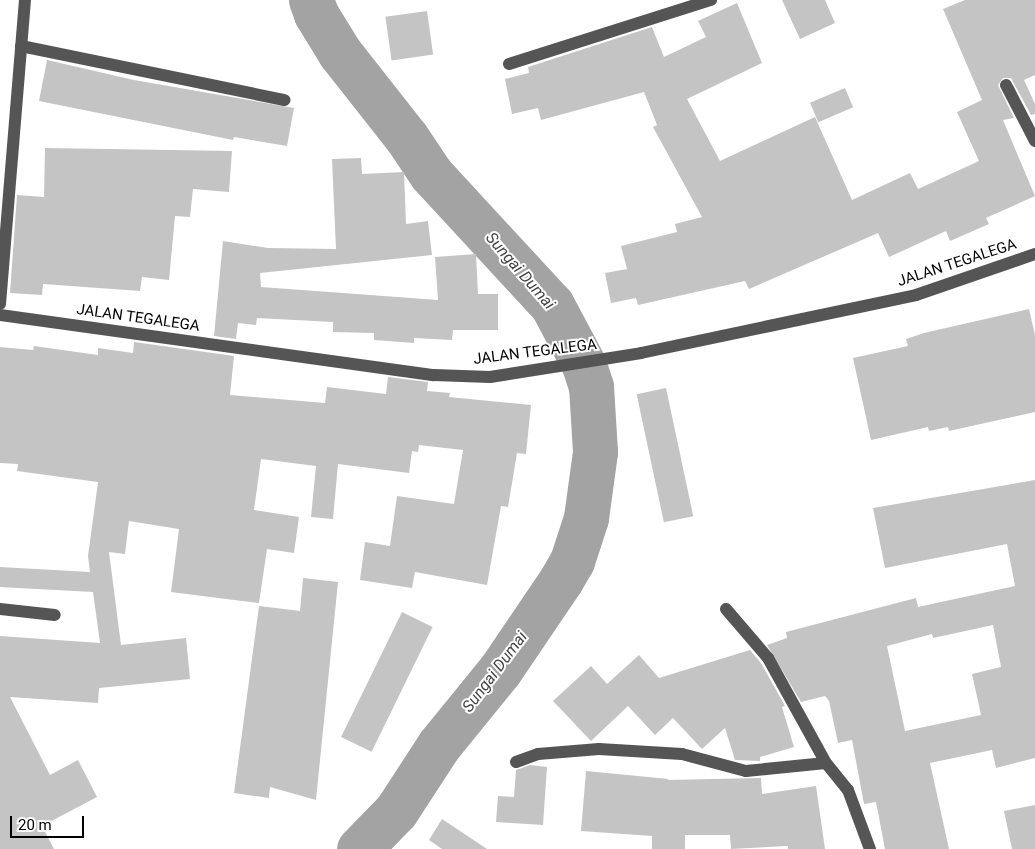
<!DOCTYPE html>
<html>
<head>
<meta charset="utf-8">
<style>
	body { margin:0 }
	#map { position:relative; width:1035px; height:849px; overflow:hidden; background:#fff; font-family:Roboto,sans-serif }
	div>[style] { position:absolute }
	[style*='--x'] { left:calc(var(--x)*1px); top:calc(var(--y)*1px); width:calc(var(--w)*1px); rotate:calc(var(--a)*1deg) }
	.river>* { height:45px; margin:-22.5px; padding:0 22.5px; transform-origin:22.5px; border-radius:22.5px; background:#a3a3a3 }
	.building>* { inset:0; background:#c4c4c4; transform-origin:0 0 }
	.minor>* { height:12px; margin:-6px; padding:0 6px; transform-origin:6px; border-radius:6px; background:#555 }
	span { translate:-50% -50%; white-space:nowrap; text-align:center; line-height:1.15; -webkit-text-stroke:4px #fff; paint-order:stroke }
	.street-label { font-size:15px; color:#000 }
	.water-label { font-size:16px; color:#444; font-style:italic }
	.scale { position:absolute; left:10px; top:816px; width:74px; height:22px; box-sizing:border-box; border:2px solid #000; border-top:0; padding-left:6px; font-size:15px; line-height:18px; white-space:nowrap; color:#000; -webkit-text-stroke:4px #fff; paint-order:stroke }
</style>
</head>
<body>
<div id="map">
	<div class="river">
		<i style="--x:311;--y:0;--w:15;--a:70"></i>
		<i style="--x:316;--y:14;--w:46;--a:58.4"></i>
		<i style="--x:340;--y:53;--w:108;--a:51.8"></i>
		<i style="--x:407;--y:138;--w:43;--a:56.3"></i>
		<i style="--x:431;--y:174;--w:178;--a:47.3"></i>
		<i style="--x:552;--y:305;--w:68;--a:61.9"></i>
		<i style="--x:584;--y:365;--w:22;--a:72"></i>
		<i style="--x:591;--y:386;--w:66;--a:86.5"></i>
		<i style="--x:595;--y:452;--w:67;--a:97.8"></i>
		<i style="--x:586;--y:518;--w:45;--a:108"></i>
		<i style="--x:572;--y:561;--w:22;--a:120"></i>
		<i style="--x:561;--y:580;--w:109;--a:124.1"></i>
		<i style="--x:500;--y:670;--w:97;--a:129.1"></i>
		<i style="--x:439;--y:745;--w:79;--a:123.1"></i>
		<i style="--x:396;--y:811;--w:53;--a:134.2"></i>
	</div>
	<div class="building">
		<i style="clip-path:polygon(782px 0,825px 0,835px 23px,800px 39px)"></i>
		<i style="clip-path:polygon(965px 0,1035px 0,1035px 75px,1024px 80px,1035px 104px,1035px 114px,1031px 115px,1011px 78px,1003px 78px,998px 85px,1014px 118px,1003px 120px,1035px 196px,986px 218px,989px 224px,950px 241px,946px 231px,889px 257px,878px 233px,749px 289px,745px 281px,638px 305px,636px 298px,611px 303px,605px 273px,627px 269px,621px 246px,677px 232px,675px 224px,702px 217px,653px 127px,657px 125px,644px 92px,541px 120px,538px 108px,512px 114px,505px 79px,529px 73px,528px 67px,652px 27px,664px 57px,706px 37px,698px 21px,737px 3px,762px 63px,687px 99px,720px 161px,815px 117px,852px 200px,910px 173px,918px 189px,979px 161px,957px 112px,982px 100px,943px 9px)"></i>
		<i style="left:427px;top:11px;width:44px;height:42px;rotate:82deg"></i>
		<i style="clip-path:polygon(47px 60px,134px 80px,294px 108px,287px 146px,234px 137px,233px 140px,39px 101px)"></i>
		<i style="left:845px;top:88px;width:21px;height:38px;rotate:67deg"></i>
		<i style="clip-path:polygon(45px 148px,232px 151px,229px 192px,193px 189px,190px 217px,175px 216px,169px 280px,142px 277px,140px 291px,43px 284px,42px 295px,10px 293px,17px 195px,44px 197px)"></i>
		<i style="clip-path:polygon(361px 158px,362px 174px,404px 172px,406px 224px,428px 221px,432px 255px,260px 273px,261px 287px,438px 300px,435px 257px,476px 254px,478px 294px,498px 294px,498px 330px,453px 330px,452px 340px,414px 338px,414px 343px,374px 340px,374px 333px,333px 332px,333px 322px,257px 318px,256px 325px,238px 323px,236px 339px,214px 336px,223px 241px,268px 248px,336px 249px,332px 159px)"></i>
		<i style="clip-path:polygon(1029px 309px,1035px 335px,1035px 412px,949px 431px,948px 427px,929px 431px,928px 427px,871px 440px,853px 358px,908px 346px,906px 339px,924px 333px)"></i>
		<i style="clip-path:polygon(134px 342px,234px 356px,230px 395px,325px 403px,327px 387px,386px 394px,388px 377px,428px 382px,427px 391px,450px 393px,449px 397px,531px 405px,526px 454px,517px 453px,508px 507px,501px 506px,487px 585px,415px 572px,412px 588px,360px 580px,365px 542px,390px 546px,397px 496px,454px 504px,463px 450px,419px 445px,418px 452px,412px 451px,409px 473px,338px 464px,333px 519px,311px 517px,316px 466px,261px 459px,254px 510px,299px 517px,294px 553px,267px 549px,259px 603px,171px 592px,179px 529px,129px 521px,125px 554px,109px 552px,121px 645px,186px 638px,190px 679px,99px 688px,98px 703px,10px 697px,50px 775px,78px 760px,97px 797px,42px 826px,54px 849px,0 849px,0 636px,100px 643px,93px 592px,0 587px,0 567px,90px 572px,88px 556px,98px 482px,17px 471px,18px 464px,0 463px,0 347px,33px 350px,34px 346px,98px 355px,98px 348px,133px 353px)"></i>
		<i style="left:666px;top:388px;width:131px;height:30px;rotate:78deg"></i>
		<i style="clip-path:polygon(evenodd,1035px 480px,1035px 758px,996px 768px,992px 750px,930px 763px,949px 849px,885px 849px,876px 802px,864px 804px,852px 740px,838px 743px,829px 701px,825px 696px,801px 702px,767px 645px,787px 638px,786px 632px,916px 598px,918px 607px,1015px 586px,1007px 544px,885px 568px,873px 508px,1035px 480px,993px 625px,1001px 667px,972px 674px,981px 715px,905px 731px,887px 646px,932px 634px,933px 638px,993px 625px)"></i>
		<i style="clip-path:polygon(303px 578px,338px 582px,316px 800px,270px 787px,269px 798px,234px 793px,259px 606px,300px 611px)"></i>
		<i style="left:402px;top:612px;width:34px;height:139px;rotate:26deg"></i>
		<i style="clip-path:polygon(750px 650px,761px 663px,785px 706px,782px 707px,794px 747px,760px 757px,760px 761px,735px 760px,725px 728px,702px 749px,673px 718px,655px 735px,628px 706px,591px 741px,553px 701px,591px 666px,607px 684px,639px 655px,659px 678px)"></i>
		<i style="clip-path:polygon(530px 765px,547px 767px,543px 825px,496px 822px,498px 796px,514px 797px,516px 770px)"></i>
		<i style="clip-path:polygon(586px 771px,669px 779px,667px 780px,761px 778px,762px 794px,816px 786px,825px 849px,788px 849px,788px 846px,731px 849px,730px 835px,685px 835px,685px 849px,652px 849px,652px 836px,581px 831px)"></i>
		<i style="clip-path:polygon(1035px 805px,1035px 849px,1012px 849px,1004px 811px)"></i>
		<i style="clip-path:polygon(442px 819px,487px 849px,442px 849px,429px 840px)"></i>
	</div>
	<div class="minor">
		<i style="--x:21;--y:46;--w:269;--a:11.6"></i>
		<i style="--x:509;--y:64;--w:212;--a:-17.6"></i>
		<i style="--x:1006;--y:85;--w:63;--a:62.6"></i>
		<i style="--x:0;--y:304;--w:305;--a:-85.3"></i>
		<i style="--x:0;--y:315;--w:438;--a:7.9"></i>
		<i style="--x:434;--y:375;--w:56;--a:2"></i>
		<i style="--x:490;--y:377;--w:153;--a:-9"></i>
		<i style="--x:641;--y:353;--w:281;--a:-11.9"></i>
		<i style="--x:916;--y:295;--w:126;--a:-19"></i>
		<i style="--x:0;--y:609;--w:55;--a:6.2"></i>
		<i style="--x:726;--y:609;--w:65;--a:49.4"></i>
		<i style="--x:768;--y:658;--w:120;--a:61.1"></i>
		<i style="--x:826;--y:763;--w:35;--a:51"></i>
		<i style="--x:848;--y:790;--w:63;--a:69.6"></i>
		<i style="--x:516;--y:762;--w:23;--a:-20"></i>
		<i style="--x:538;--y:754;--w:61;--a:-4.7"></i>
		<i style="--x:599;--y:749;--w:83;--a:3.4"></i>
		<i style="--x:682;--y:754;--w:66;--a:14.9"></i>
		<i style="--x:746;--y:771;--w:80;--a:-5.7"></i>
	</div>
	<div class="street-label">
		<span style="left:957px;top:263px;rotate:-18deg">JALAN TEGALEGA</span>
		<span style="left:138px;top:318px;rotate:8deg">JALAN TEGALEGA</span>
		<span style="left:535px;top:352px;rotate:-7deg">JALAN TEGALEGA</span>
	</div>
	<div class="water-label">
		<span style="left:520px;top:271px;rotate:49deg">Sungai Dumai</span>
		<span style="left:495px;top:672px;rotate:-53deg">Sungai Dumai</span>
	</div>
	<div class="scale">20 m</div>
</div>
</body>
</html>
